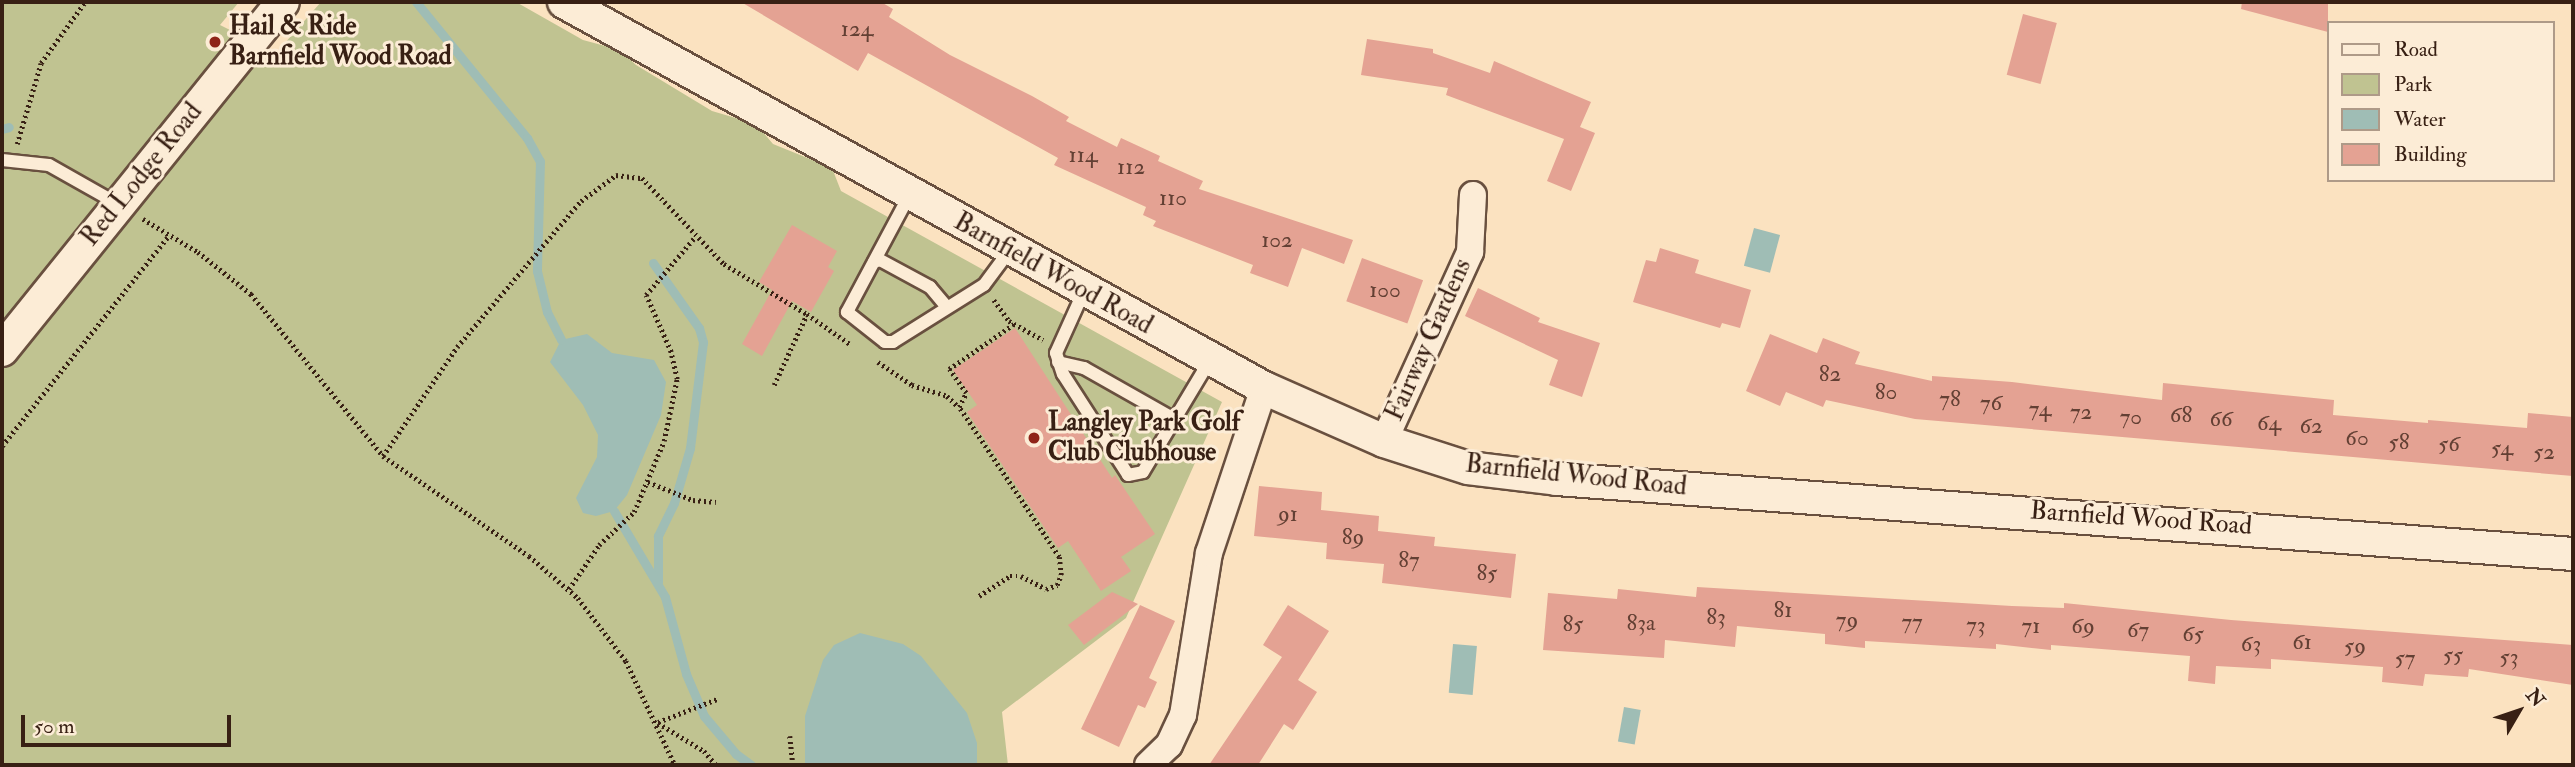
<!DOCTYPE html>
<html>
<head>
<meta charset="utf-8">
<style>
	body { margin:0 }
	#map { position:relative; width:2575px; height:767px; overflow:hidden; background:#fbe2c0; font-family:"IM FELL Double Pica",serif }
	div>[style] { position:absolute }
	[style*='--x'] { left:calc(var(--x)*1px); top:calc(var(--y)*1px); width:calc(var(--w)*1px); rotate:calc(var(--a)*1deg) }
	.green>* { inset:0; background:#c0c391 }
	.water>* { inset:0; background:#9fbdb5; transform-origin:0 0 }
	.stream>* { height:9px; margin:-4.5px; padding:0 4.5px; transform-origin:4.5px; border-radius:4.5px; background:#9fbdb5 }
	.building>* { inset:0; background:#e4a293; transform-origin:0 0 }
	.path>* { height:4.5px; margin-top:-2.25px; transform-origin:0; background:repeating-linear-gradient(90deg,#382014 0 2px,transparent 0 5.5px) }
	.roads { filter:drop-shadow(2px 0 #69503f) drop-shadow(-2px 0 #69503f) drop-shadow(0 2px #69503f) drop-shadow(0 -2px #69503f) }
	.service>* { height:12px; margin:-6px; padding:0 6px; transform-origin:6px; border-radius:6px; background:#fcecd6 }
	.minor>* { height:26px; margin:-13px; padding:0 13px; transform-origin:13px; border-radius:13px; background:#fcecd6 }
	.tertiary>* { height:32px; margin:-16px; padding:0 16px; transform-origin:16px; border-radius:16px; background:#fcecd6 }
	.dots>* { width:19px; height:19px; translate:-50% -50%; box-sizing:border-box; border:4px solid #fcecd6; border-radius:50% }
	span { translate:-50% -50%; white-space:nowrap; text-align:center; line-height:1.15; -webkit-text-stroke:6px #fcecd6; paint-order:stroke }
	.number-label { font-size:23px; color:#634034 }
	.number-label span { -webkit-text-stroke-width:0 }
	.poi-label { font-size:26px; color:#382014; font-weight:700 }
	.left { translate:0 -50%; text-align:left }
	.street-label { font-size:26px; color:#382014 }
	.frame { position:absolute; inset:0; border:4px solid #382014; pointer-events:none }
	.legend { position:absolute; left:2327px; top:21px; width:228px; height:161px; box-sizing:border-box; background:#fcecd6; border:2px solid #ae9a88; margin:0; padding:9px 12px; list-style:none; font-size:21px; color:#382014 }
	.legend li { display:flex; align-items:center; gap:14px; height:35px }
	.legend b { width:35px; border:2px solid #ae9a88 }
	.north { position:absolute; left:2484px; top:676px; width:70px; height:70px; -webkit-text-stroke:5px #fcecd6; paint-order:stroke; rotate:51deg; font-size:19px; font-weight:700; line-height:28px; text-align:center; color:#382014 }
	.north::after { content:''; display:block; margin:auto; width:24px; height:32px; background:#382014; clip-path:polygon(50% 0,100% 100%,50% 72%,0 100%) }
	.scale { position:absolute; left:21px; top:715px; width:210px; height:32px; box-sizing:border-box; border:4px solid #382014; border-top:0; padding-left:9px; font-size:21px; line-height:24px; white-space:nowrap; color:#382014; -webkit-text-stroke:5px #fcecd6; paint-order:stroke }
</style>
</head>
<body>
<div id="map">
	<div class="green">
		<i style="clip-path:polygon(2px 2px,239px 2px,220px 25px,276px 53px,321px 2px,516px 2px,583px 40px,620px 50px,636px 65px,712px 111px,756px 124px,773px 144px,832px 168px,841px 191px,1222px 402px,1126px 618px,1002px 712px,1008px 765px,2px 765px)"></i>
	</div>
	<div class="water">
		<i style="left:1754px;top:228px;width:27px;height:39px;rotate:15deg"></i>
		<i style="clip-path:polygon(587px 334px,612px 353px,654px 360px,666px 382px,661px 415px,627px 495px,614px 511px,596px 516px,583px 513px,576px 498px,597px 457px,598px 435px,583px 405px,550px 362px,561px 340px)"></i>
		<i style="clip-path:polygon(860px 633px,903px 644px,921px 656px,967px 713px,977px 743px,977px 765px,805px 765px,805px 716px,823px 660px,834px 645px)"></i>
		<i style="left:1453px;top:644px;width:24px;height:49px;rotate:5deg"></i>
		<i style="left:1624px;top:707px;width:17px;height:35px;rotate:10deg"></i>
	</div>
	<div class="stream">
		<i style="--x:416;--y:2;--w:176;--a:50.8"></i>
		<i style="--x:527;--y:138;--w:26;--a:61"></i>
		<i style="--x:540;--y:161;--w:110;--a:91.6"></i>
		<i style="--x:537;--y:271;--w:42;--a:76.3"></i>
		<i style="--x:547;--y:312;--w:31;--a:63"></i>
		<i style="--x:2;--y:129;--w:7;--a:-16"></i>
		<i style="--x:653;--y:263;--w:80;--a:54.7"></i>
		<i style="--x:699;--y:328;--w:15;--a:74"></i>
		<i style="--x:703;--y:342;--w:107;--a:97"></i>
		<i style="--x:690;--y:448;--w:57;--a:106.2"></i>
		<i style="--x:674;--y:503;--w:37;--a:116"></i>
		<i style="--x:658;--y:536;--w:46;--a:90"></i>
		<i style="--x:614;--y:511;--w:100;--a:59.3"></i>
		<i style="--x:665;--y:597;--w:80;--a:74.7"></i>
		<i style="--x:686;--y:674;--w:46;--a:66.8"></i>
		<i style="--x:704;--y:716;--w:50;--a:49.9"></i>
		<i style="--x:736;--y:754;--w:19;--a:36"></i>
	</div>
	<div class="building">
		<i style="clip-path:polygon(741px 2px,881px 2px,893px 9px,889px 17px,950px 55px,1032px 96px,1069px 117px,1066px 121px,1117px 147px,1121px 138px,1160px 156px,1158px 161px,1203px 181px,1199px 189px,1353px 240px,1344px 264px,1302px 248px,1288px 287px,1250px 273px,1253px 265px,1153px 226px,1156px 221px,1143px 215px,1146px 207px,1054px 165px,1058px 158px,868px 53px,858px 71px)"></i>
		<i style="clip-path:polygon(2242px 2px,2328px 2px,2328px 32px,2241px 9px)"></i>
		<i style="left:2023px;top:14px;width:35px;height:63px;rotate:15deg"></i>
		<i style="clip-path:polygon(1367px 39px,1433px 49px,1433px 53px,1490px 73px,1494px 61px,1591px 102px,1580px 127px,1595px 133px,1571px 191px,1547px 181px,1564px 139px,1446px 95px,1448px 88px,1361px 75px)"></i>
		<i style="clip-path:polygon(792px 225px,837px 251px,828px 267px,834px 271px,811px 312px,792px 301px,762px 356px,742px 344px,772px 290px,759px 282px)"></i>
		<i style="clip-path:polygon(1660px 248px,1699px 260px,1695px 273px,1751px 290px,1740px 328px,1722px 323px,1720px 328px,1633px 302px,1646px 260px,1656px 262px)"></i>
		<i style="left:1362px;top:258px;width:65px;height:46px;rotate:20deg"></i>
		<i style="clip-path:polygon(1478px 288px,1540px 318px,1538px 322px,1600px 343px,1582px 397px,1549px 385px,1558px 360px,1465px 316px)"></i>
		<i style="clip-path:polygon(1015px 328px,1112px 478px,1115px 475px,1155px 534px,1121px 557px,1131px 571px,1101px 591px,1068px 541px,1058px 548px,967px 412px,977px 405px,953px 370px)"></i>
		<i style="clip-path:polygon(1770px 334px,1817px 353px,1823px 338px,1860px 352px,1855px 364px,1932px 381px,1932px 376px,2012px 382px,2162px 400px,2163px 383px,2334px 400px,2333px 415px,2428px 423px,2428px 420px,2527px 428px,2528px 413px,2573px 417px,2573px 476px,1915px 419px,1826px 400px,1823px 407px,1786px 392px,1780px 406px,1746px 391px)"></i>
		<i style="clip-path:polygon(1259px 486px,1322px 492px,1321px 510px,1379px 516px,1378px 531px,1435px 537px,1434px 546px,1516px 554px,1511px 598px,1382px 583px,1384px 564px,1326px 559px,1327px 543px,1254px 536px)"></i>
		<i style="clip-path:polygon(1697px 587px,2012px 606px,2064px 608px,2064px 603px,2231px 620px,2573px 645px,2573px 685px,2469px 669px,2468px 677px,2425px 674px,2423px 686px,2382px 682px,2383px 667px,2271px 659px,2271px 669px,2216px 666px,2215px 684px,2188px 681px,2190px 656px,2051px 645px,2051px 650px,1996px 644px,1996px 649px,1865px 641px,1865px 648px,1825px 644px,1825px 634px,1737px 626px,1735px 647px,1665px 640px,1664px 658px,1543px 650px,1548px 593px,1617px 599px,1618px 589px,1696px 597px)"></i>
		<i style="clip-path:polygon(1112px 592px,1138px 604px,1084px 645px,1068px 625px)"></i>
		<i style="clip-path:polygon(1140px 605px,1175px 621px,1149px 678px,1157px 682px,1145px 708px,1138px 705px,1119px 747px,1081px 729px)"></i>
		<i style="clip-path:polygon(1288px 605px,1329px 631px,1298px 680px,1317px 692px,1293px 730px,1284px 724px,1258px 765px,1209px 765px,1282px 657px,1263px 645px)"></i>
	</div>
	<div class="path">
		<i style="--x:17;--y:144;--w:84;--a:-73.5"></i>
		<i style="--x:41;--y:63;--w:75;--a:-54.2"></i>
		<i style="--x:143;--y:219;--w:64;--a:31"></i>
		<i style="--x:198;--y:252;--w:68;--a:38.4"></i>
		<i style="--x:251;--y:294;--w:209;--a:50.8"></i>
		<i style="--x:383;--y:456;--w:177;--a:34.4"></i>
		<i style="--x:529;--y:556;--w:65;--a:40.6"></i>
		<i style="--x:578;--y:598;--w:79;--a:52.7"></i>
		<i style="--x:626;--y:661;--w:115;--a:64.8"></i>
		<i style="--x:994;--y:300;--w:26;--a:54"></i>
		<i style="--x:1009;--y:321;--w:39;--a:29"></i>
		<i style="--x:878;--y:362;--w:41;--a:34.1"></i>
		<i style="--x:912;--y:385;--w:37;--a:17"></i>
		<i style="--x:947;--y:396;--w:16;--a:43"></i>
		<i style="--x:774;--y:385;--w:78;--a:-65.1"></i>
		<i style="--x:807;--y:314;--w:52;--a:34.9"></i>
		<i style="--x:2;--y:446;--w:269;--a:-51.6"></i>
		<i style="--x:383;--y:456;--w:132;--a:-55.8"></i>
		<i style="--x:457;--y:347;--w:192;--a:-49.7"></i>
		<i style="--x:581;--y:201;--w:44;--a:-36.6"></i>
		<i style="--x:616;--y:175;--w:26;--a:7"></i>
		<i style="--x:642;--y:178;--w:119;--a:46.4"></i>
		<i style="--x:724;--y:264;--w:97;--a:31.1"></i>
		<i style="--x:648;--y:482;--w:48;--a:21.8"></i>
		<i style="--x:693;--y:500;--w:23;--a:5"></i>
		<i style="--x:569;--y:589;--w:53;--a:-55.7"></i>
		<i style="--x:599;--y:545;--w:48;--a:-43.3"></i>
		<i style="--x:634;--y:512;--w:77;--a:-67.1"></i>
		<i style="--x:664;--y:441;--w:63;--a:-78.2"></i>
		<i style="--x:677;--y:379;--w:28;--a:-103"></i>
		<i style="--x:671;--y:352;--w:62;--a:-113.7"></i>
		<i style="--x:646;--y:295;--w:76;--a:-49.8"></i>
		<i style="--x:979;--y:596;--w:37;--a:-33"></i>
		<i style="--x:1010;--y:576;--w:11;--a:0"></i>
		<i style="--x:1021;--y:576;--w:28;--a:27"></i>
		<i style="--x:1046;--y:589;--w:12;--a:-20"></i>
		<i style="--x:1057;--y:585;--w:11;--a:-68"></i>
		<i style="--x:1061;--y:575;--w:18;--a:-96"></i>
		<i style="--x:1059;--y:557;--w:180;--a:-123.7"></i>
		<i style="--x:959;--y:407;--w:16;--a:-63"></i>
		<i style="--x:966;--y:393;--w:29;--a:-125"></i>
		<i style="--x:949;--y:369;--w:79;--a:-34.7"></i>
		<i style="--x:658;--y:722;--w:63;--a:-21.3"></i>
		<i style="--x:658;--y:723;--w:54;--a:31.3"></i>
		<i style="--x:704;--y:751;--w:18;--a:49"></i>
		<i style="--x:790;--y:736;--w:29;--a:84"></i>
	</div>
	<div class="roads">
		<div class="service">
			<i style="--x:2;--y:160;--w:47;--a:6.1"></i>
			<i style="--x:49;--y:165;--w:79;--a:29.5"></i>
			<i style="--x:910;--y:194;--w:134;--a:118.1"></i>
			<i style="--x:847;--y:312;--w:48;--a:38.3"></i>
			<i style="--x:885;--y:342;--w:8;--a:0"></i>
			<i style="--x:893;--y:342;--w:107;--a:-32.1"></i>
			<i style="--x:984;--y:285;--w:44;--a:-53.4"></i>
			<i style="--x:874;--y:262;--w:6;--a:-18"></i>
			<i style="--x:880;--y:260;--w:57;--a:28.4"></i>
			<i style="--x:930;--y:287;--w:25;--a:50"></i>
			<i style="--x:1084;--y:291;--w:68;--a:114.3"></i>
			<i style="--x:1056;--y:353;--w:22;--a:72"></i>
			<i style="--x:1063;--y:374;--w:120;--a:57.2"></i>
			<i style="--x:1128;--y:475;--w:15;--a:-11"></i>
			<i style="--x:1143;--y:472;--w:131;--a:-59.1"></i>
			<i style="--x:1058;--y:362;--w:27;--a:13"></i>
			<i style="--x:1084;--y:368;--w:103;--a:29.5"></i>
		</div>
		<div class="minor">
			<i style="--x:1384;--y:441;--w:208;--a:-65.5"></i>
			<i style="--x:1470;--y:252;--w:57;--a:-87"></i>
			<i style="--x:1148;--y:765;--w:29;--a:-44"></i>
			<i style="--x:1169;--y:745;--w:33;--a:-65"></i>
			<i style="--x:1183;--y:715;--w:164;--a:-80.9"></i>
			<i style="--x:1209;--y:553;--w:174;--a:-71.6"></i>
		</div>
		<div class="tertiary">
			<i style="--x:564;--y:2;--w:799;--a:28.87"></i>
			<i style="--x:1264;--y:388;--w:131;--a:23.8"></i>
			<i style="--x:1384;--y:441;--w:88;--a:17.8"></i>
			<i style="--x:1468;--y:468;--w:90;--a:7"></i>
			<i style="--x:1557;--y:479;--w:1019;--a:4.22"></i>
			<i style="--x:2;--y:350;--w:447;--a:-51.1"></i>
		</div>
	</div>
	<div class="dots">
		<i style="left:215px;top:42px;background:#8f2418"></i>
		<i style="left:1034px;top:438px;background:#8f2418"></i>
	</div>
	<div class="number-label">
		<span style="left:857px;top:29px">124</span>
		<span style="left:1083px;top:155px">114</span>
		<span style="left:1131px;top:167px">112</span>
		<span style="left:1173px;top:198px">110</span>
		<span style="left:1277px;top:240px">102</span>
		<span style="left:1385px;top:290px">100</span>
		<span style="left:1830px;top:374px">82</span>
		<span style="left:1886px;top:392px">80</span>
		<span style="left:1950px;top:399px">78</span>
		<span style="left:1991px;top:403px">76</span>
		<span style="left:2040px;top:409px">74</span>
		<span style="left:2081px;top:412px">72</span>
		<span style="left:2181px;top:415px">68</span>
		<span style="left:2131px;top:417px">70</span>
		<span style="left:2221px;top:419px">66</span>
		<span style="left:2269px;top:423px">64</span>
		<span style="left:2311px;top:426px">62</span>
		<span style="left:2357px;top:438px">60</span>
		<span style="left:2399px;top:442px">58</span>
		<span style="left:2449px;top:444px">56</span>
		<span style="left:2502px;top:448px">54</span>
		<span style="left:2544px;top:452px">52</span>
		<span style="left:1288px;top:514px">91</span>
		<span style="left:1353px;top:537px">89</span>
		<span style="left:1409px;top:560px">87</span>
		<span style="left:1487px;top:573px">85</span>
		<span style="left:1783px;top:610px">81</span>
		<span style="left:1716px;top:617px">83</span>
		<span style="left:1847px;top:620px">79</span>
		<span style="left:1912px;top:622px">77</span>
		<span style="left:1641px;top:623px">83a</span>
		<span style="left:1573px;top:624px">85</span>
		<span style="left:1976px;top:625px">73</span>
		<span style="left:2031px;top:626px">71</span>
		<span style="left:2083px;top:626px">69</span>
		<span style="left:2138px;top:630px">67</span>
		<span style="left:2193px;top:634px">65</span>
		<span style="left:2302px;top:642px">61</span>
		<span style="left:2251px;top:644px">63</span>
		<span style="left:2355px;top:646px">59</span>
		<span style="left:2453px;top:655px">55</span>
		<span style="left:2509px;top:657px">53</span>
		<span style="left:2405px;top:658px">57</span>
	</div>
	<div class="poi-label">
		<span class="left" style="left:229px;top:42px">Hail &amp; Ride<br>Barnfield Wood Road</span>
		<span class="left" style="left:1048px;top:438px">Langley Park Golf<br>Club Clubhouse</span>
	</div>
	<div class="street-label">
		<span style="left:142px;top:175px;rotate:-51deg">Red Lodge Road</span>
		<span style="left:1053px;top:274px;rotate:29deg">Barnfield Wood Road</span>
		<span style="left:1429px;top:340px;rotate:-66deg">Fairway Gardens</span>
		<span style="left:1576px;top:476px;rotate:6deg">Barnfield Wood Road</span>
		<span style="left:2141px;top:519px;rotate:4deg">Barnfield Wood Road</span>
	</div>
	<div class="frame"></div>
	<ul class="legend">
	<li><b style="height:9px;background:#fcecd6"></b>Road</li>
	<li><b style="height:19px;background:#c0c391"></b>Park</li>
	<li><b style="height:19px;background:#9fbdb5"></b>Water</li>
	<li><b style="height:19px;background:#e4a293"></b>Building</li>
	</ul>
	<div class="north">N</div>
	<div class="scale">50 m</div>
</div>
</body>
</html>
